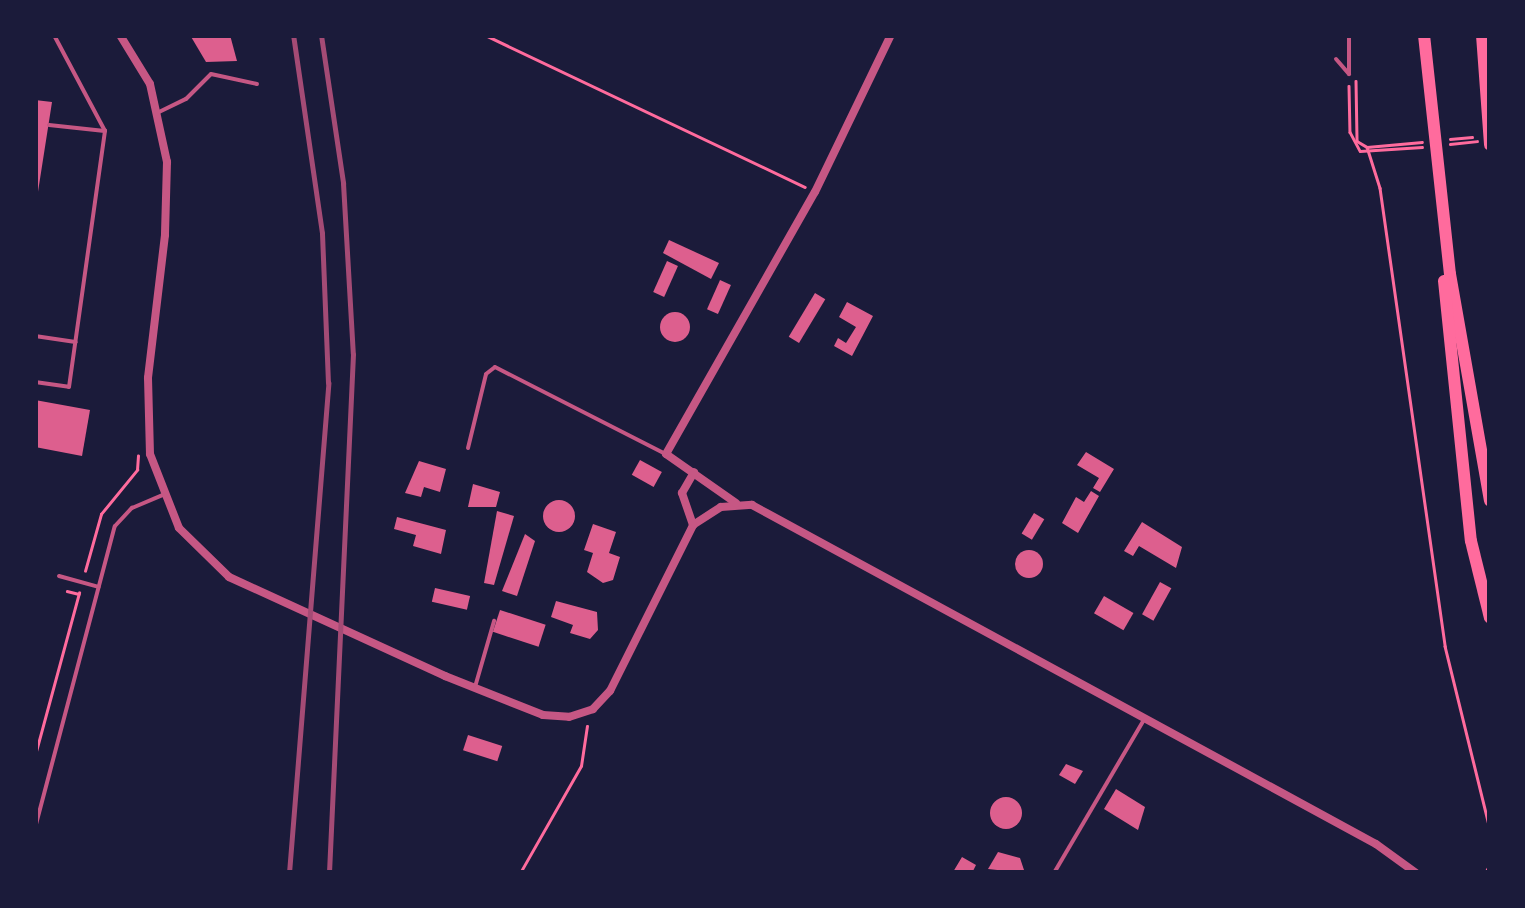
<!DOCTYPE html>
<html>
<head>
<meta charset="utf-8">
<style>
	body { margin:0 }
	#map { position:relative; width:1525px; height:908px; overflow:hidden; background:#1b1b3a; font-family:"Times New Roman",serif }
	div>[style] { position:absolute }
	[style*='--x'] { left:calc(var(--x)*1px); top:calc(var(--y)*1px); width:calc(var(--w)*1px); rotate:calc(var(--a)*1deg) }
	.building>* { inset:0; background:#dd5f8e; transform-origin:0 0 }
	.round { border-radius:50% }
	.path>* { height:2.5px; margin:-1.25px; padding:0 1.25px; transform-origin:1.25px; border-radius:1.25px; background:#ff6b9d }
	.service>* { height:4px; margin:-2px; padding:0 2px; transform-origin:2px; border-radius:2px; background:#c65784 }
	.minor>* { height:8px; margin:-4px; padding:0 4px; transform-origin:4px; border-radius:4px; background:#c65784 }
	.motorway>* { height:12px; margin:-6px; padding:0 6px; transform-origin:6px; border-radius:6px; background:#ff6b9d }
	.rail>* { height:5px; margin:-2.5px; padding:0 2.5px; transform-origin:2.5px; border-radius:2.5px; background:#a44b75 }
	span { translate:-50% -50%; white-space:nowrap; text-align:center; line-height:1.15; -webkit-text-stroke:8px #1b1b3a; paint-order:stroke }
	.frame { position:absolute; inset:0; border:38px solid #1b1b3a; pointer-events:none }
</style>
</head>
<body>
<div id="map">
	<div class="building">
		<i style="clip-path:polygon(190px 35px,230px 35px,237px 61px,206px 62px)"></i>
		<i style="clip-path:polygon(35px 100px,52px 102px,37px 198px,35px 198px)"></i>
		<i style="clip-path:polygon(669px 240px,719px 263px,711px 279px,663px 253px)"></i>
		<i style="left:667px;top:261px;width:12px;height:34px;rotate:24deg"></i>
		<i style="left:720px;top:280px;width:12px;height:32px;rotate:24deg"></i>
		<i style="left:815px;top:293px;width:12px;height:51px;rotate:31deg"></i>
		<i style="clip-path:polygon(847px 302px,873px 316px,852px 356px,834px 346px,838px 338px,846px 343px,856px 327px,839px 317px)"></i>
		<i class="round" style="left:660px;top:312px;width:30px;height:30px"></i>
		<i style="clip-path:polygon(35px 400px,90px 410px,82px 456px,35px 447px)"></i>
		<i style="clip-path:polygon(1086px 452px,1114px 469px,1100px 492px,1093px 488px,1099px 478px,1077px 465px)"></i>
		<i style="left:640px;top:460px;width:25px;height:17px;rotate:29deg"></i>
		<i style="clip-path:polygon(419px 461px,446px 469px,440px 492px,424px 487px,421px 497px,405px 493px)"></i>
		<i style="clip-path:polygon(473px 484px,500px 492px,496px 507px,468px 507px)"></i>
		<i style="clip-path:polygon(1091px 491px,1099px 496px,1078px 533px,1062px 523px,1076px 497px,1084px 502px)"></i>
		<i class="round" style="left:543px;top:500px;width:32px;height:32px"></i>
		<i style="clip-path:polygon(497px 511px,514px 516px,494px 585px,484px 583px)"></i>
		<i style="left:1034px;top:513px;width:12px;height:24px;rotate:31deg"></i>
		<i style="clip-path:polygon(397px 517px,446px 530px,441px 554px,413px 546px,416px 535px,394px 529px)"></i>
		<i style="clip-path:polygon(1142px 522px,1182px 547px,1176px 568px,1139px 546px,1133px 556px,1124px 551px)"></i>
		<i style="clip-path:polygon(593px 524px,616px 532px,609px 553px,620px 557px,613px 580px,603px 583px,587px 572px,593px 553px,584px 550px)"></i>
		<i style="clip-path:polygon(525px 534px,535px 541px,517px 596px,502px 591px)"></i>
		<i class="round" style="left:1015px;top:550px;width:28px;height:28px"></i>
		<i style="left:1160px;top:582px;width:13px;height:37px;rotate:29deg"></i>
		<i style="left:435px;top:588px;width:36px;height:14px;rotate:13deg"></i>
		<i style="left:1104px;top:596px;width:34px;height:20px;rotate:30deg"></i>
		<i style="clip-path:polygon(556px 601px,597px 612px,598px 630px,590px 639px,570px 633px,573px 625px,551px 617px)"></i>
		<i style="left:500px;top:610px;width:48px;height:23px;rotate:18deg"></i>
		<i style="left:468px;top:735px;width:36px;height:16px;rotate:18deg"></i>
		<i style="clip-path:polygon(1066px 764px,1083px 771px,1075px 784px,1059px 775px)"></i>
		<i style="clip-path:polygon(1116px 789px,1145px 807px,1138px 830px,1104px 809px)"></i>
		<i class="round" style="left:990px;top:797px;width:32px;height:32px"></i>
		<i style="clip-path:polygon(998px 852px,1020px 858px,1025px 873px,988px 869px)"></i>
		<i style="clip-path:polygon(962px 857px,976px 865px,972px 873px,943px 873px,953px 872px)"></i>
	</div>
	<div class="path">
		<i style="--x:485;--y:35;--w:354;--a:25.4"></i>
		<i style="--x:1356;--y:81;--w:60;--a:89"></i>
		<i style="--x:1357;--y:141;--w:12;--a:31"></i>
		<i style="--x:1367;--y:147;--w:55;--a:-5.2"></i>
		<i style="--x:1349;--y:86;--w:46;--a:88.8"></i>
		<i style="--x:1350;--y:132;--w:21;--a:62"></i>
		<i style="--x:1360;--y:151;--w:62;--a:-3.7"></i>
		<i style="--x:1450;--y:139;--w:22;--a:-5"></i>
		<i style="--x:1450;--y:144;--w:27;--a:-6"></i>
		<i style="--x:1367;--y:147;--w:43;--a:72.4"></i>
		<i style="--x:1380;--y:188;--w:463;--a:81.9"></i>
		<i style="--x:1445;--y:646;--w:188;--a:76.2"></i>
		<i style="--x:85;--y:571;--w:59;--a:-74.3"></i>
		<i style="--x:101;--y:514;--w:57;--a:-50.7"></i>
		<i style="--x:137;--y:470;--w:14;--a:-86"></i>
		<i style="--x:67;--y:591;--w:12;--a:14"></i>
		<i style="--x:35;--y:755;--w:168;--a:-74.8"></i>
		<i style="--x:520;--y:873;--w:123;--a:-60.3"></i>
		<i style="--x:581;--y:766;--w:40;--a:-81.5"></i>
		<i style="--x:1446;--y:873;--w:16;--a:0"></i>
		<i style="--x:1485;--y:873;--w:10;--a:-61"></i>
	</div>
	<div class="service">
		<i style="--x:1336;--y:59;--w:20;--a:49"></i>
		<i style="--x:1349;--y:74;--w:39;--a:-90"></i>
		<i style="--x:159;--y:112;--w:30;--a:-26"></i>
		<i style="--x:186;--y:99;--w:35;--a:-45"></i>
		<i style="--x:211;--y:74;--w:47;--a:12.3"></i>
		<i style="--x:49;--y:125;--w:56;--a:6.1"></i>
		<i style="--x:35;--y:336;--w:41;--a:8.3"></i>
		<i style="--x:35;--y:382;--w:34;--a:8"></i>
		<i style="--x:69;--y:387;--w:259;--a:-82"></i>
		<i style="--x:105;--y:131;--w:109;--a:-118"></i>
		<i style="--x:468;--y:448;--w:76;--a:-76.3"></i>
		<i style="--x:486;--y:374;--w:11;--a:-38"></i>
		<i style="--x:495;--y:367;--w:192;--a:27"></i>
		<i style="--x:59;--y:576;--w:41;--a:15.4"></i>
		<i style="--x:475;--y:687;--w:69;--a:-73.9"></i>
		<i style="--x:35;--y:828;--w:312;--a:-75.2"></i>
		<i style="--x:115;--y:526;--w:25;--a:-47"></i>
		<i style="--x:132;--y:508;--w:33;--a:-23"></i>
		<i style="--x:1054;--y:873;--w:176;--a:-59.6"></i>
	</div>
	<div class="minor">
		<i style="--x:120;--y:35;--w:57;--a:58.5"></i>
		<i style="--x:150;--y:84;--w:80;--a:77.7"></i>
		<i style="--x:167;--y:162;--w:73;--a:91.6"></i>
		<i style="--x:165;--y:235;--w:144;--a:96.8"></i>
		<i style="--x:148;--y:378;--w:76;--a:88.5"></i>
		<i style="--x:150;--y:454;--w:79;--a:68.6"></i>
		<i style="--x:179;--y:528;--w:70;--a:44.4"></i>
		<i style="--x:229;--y:577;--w:238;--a:24.6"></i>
		<i style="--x:445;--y:676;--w:105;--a:21.7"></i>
		<i style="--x:543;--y:715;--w:26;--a:4"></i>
		<i style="--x:569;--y:717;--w:25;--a:-18"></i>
		<i style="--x:593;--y:709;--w:25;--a:-47"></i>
		<i style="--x:610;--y:691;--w:186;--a:-63.4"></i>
		<i style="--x:693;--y:525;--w:33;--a:-33"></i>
		<i style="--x:721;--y:507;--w:31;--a:-4"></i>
		<i style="--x:752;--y:505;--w:710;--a:28.51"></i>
		<i style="--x:1376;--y:844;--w:49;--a:35.9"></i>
		<i style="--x:736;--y:503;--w:85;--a:-145"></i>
		<i style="--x:666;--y:454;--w:301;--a:-60.4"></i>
		<i style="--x:815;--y:192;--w:174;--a:-64.2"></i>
		<i style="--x:693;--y:525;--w:34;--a:-109"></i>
		<i style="--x:682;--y:493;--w:24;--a:-60"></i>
	</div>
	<div class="motorway">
		<i style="--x:1424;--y:35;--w:240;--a:83.8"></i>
		<i style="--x:1450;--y:274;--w:230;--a:80"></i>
		<i style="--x:1482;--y:35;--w:110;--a:85.8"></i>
		<i style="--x:1444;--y:281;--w:261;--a:84.1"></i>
		<i style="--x:1471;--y:541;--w:79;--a:76.1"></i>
	</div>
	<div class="rail">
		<i style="--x:321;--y:35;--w:150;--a:81.5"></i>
		<i style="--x:343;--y:183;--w:171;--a:86.7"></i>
		<i style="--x:353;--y:354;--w:520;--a:92.65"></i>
		<i style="--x:289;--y:873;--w:492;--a:-85.4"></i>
		<i style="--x:328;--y:383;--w:150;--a:-92.3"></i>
		<i style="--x:322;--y:233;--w:200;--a:-98.3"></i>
	</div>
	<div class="frame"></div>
</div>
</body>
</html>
